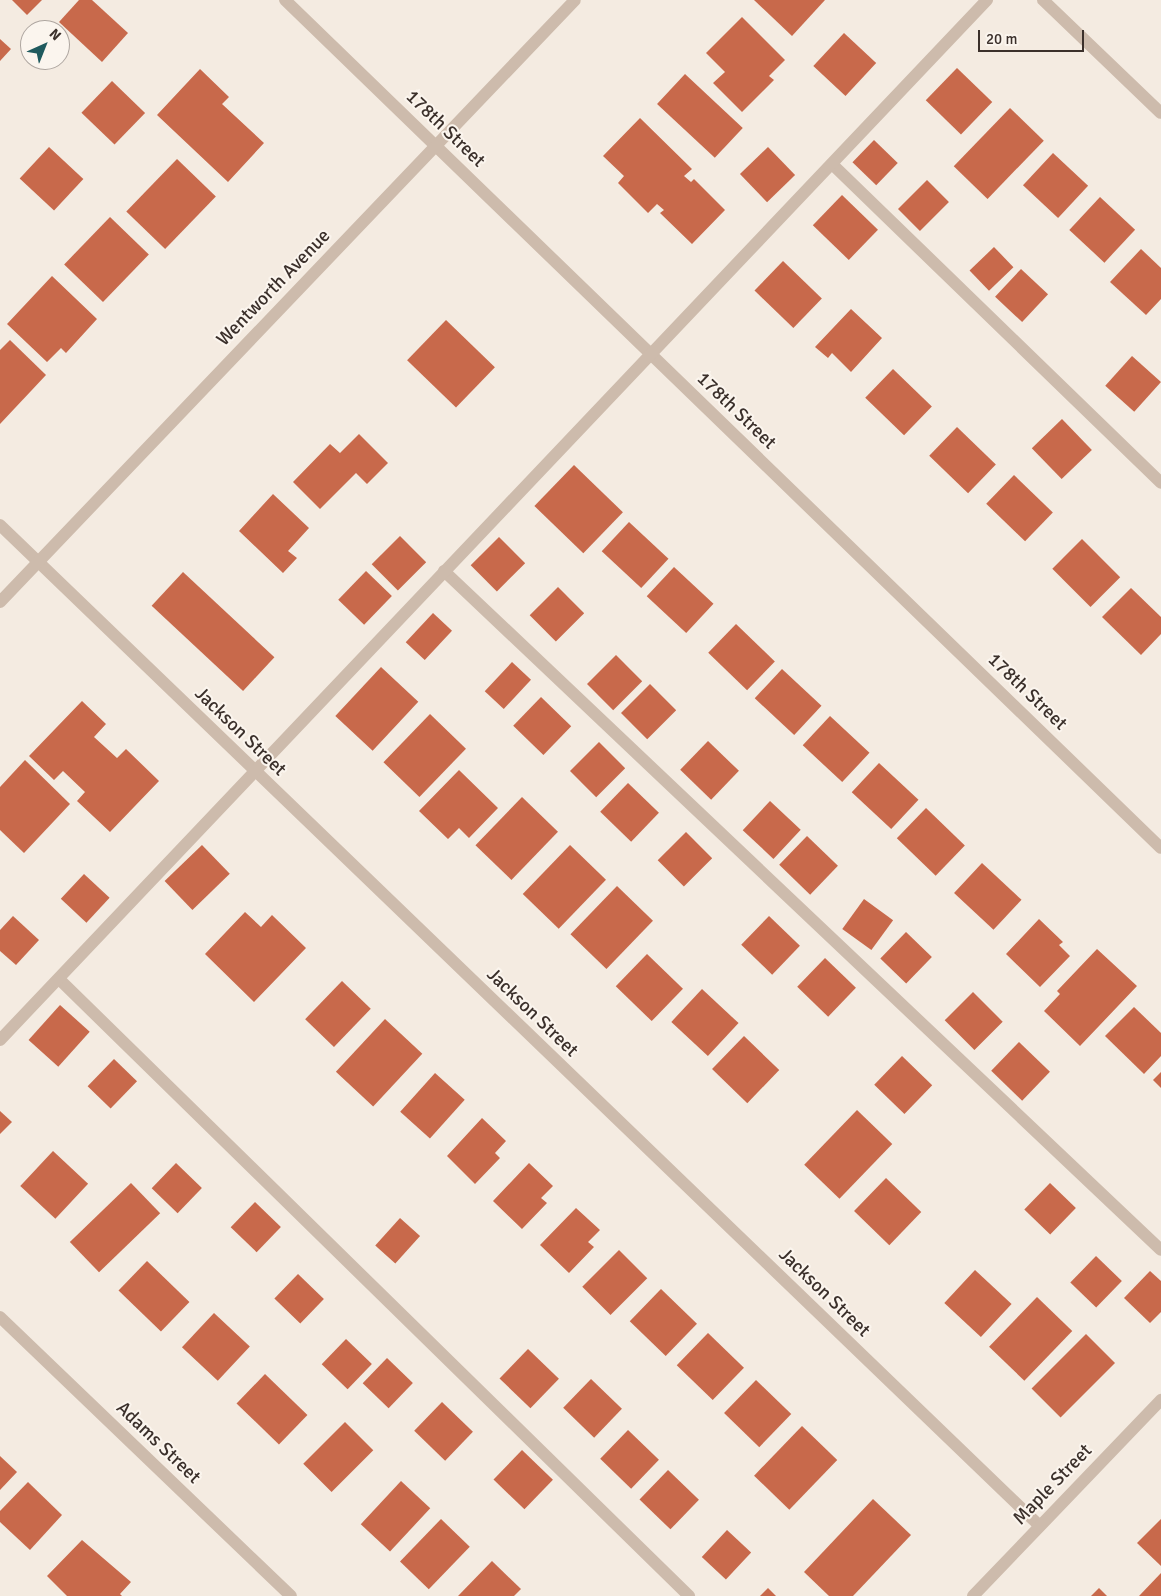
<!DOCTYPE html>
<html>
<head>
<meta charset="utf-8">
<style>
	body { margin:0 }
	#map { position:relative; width:1161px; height:1596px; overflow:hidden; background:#f4ebe1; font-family:Signika,sans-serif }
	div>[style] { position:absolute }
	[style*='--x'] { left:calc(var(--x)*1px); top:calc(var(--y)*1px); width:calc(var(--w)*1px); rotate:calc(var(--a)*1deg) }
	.building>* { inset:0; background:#c8694b; transform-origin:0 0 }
	.minor>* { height:12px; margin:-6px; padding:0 6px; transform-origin:6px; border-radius:6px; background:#cdbbac }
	span { translate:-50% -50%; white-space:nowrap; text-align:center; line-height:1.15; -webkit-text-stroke:4px #fbf5ee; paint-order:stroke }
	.street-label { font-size:19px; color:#3b302b }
	.north { position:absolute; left:20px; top:20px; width:50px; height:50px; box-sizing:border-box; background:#fbf5ee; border:1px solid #aea6a0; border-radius:50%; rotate:44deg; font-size:14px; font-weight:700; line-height:20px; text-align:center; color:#3b302b }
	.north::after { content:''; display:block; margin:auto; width:18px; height:22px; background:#1f5a5e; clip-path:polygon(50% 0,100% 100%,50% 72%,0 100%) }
	.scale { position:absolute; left:978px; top:30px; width:106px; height:22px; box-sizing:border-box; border:2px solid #3b302b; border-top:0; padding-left:6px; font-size:15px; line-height:18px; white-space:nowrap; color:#3b302b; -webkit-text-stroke:4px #fbf5ee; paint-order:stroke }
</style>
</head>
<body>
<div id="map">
	<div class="building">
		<i style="clip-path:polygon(12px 0,42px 0,27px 15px)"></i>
		<i style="clip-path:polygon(79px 0,92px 0,128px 33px,102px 62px,59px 22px)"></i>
		<i style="clip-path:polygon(754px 0,825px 0,792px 36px)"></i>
		<i style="clip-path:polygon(742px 17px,785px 60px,769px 76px,774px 80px,742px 112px,713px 83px,725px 72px,706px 53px)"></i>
		<i style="left:844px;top:33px;width:44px;height:45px;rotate:43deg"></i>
		<i style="clip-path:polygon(0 39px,11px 49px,0 61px)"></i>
		<i style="left:957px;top:68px;width:49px;height:45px;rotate:44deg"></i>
		<i style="clip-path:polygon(200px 69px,229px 97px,222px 104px,264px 143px,228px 182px,157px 115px)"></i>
		<i style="left:685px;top:74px;width:79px;height:41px;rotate:43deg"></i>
		<i style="left:112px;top:81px;width:46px;height:44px;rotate:44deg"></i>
		<i style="left:1010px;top:108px;width:47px;height:81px;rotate:44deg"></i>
		<i style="clip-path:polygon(640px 118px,692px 169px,684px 176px,691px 182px,694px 179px,725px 210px,692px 244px,660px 213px,664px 210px,657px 204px,648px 213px,618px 183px,624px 176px,603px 156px)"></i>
		<i style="left:874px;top:140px;width:33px;height:31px;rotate:44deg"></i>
		<i style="left:49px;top:147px;width:47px;height:43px;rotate:43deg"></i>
		<i style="left:768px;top:147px;width:39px;height:39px;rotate:46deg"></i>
		<i style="left:1053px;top:153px;width:48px;height:44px;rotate:43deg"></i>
		<i style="left:177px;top:159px;width:54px;height:73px;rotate:44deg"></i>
		<i style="left:927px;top:180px;width:31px;height:41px;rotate:45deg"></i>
		<i style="left:842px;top:195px;width:50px;height:42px;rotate:44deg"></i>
		<i style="left:1100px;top:197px;width:48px;height:45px;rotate:43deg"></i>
		<i style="left:110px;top:217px;width:54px;height:66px;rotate:44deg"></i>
		<i style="left:994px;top:247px;width:28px;height:34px;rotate:46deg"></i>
		<i style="clip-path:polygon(1141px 249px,1161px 268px,1161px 299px,1146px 315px,1110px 282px)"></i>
		<i style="left:783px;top:261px;width:54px;height:41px;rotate:44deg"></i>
		<i style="left:1021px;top:269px;width:37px;height:38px;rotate:43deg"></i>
		<i style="clip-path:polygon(52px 276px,97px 319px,66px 353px,61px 348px,47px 362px,7px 324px)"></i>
		<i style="clip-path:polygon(851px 309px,882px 338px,851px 372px,832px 353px,828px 358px,815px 347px)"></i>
		<i style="left:446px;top:320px;width:68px;height:56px;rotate:44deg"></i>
		<i style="clip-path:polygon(10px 340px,46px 375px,0 424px,0 350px)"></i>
		<i style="left:1132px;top:356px;width:39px;height:40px;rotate:42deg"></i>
		<i style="left:893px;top:369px;width:54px;height:40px;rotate:44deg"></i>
		<i style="left:1062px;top:419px;width:43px;height:42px;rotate:46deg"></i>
		<i style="left:957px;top:427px;width:54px;height:40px;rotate:44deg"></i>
		<i style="clip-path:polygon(359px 434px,388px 463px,367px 484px,356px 473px,320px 509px,293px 482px,330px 444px,340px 453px)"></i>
		<i style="left:574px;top:465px;width:68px;height:57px;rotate:44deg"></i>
		<i style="left:1014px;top:475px;width:54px;height:40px;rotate:44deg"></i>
		<i style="clip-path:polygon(273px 494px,309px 528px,288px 551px,297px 558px,283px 573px,239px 531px)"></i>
		<i style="left:629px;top:522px;width:54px;height:40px;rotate:43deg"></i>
		<i style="left:400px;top:536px;width:37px;height:40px;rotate:45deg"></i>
		<i style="left:499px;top:537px;width:37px;height:40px;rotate:45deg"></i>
		<i style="left:1082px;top:539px;width:54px;height:42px;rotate:45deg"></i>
		<i style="left:674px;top:567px;width:54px;height:40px;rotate:43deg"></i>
		<i style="left:366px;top:571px;width:36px;height:40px;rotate:44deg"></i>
		<i style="left:183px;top:572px;width:125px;height:46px;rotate:43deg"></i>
		<i style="left:558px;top:587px;width:37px;height:40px;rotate:45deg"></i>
		<i style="clip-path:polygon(1131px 588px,1161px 617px,1161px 634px,1141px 655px,1102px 617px)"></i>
		<i style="left:433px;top:613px;width:26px;height:40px;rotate:43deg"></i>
		<i style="left:736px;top:624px;width:54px;height:40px;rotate:44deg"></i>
		<i style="left:616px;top:655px;width:37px;height:41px;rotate:45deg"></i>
		<i style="left:512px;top:662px;width:26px;height:40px;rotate:43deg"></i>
		<i style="left:381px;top:667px;width:51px;height:67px;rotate:43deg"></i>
		<i style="left:782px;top:669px;width:54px;height:40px;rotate:43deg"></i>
		<i style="left:650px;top:684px;width:37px;height:41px;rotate:45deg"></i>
		<i style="left:541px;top:697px;width:42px;height:40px;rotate:44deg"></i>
		<i style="clip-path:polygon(82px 701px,106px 724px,94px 737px,117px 758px,126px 749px,159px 781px,110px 832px,77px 801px,85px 792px,63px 771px,54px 780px,29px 756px)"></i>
		<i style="left:430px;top:714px;width:50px;height:67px;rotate:44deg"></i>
		<i style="left:830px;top:716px;width:54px;height:40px;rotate:43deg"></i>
		<i style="left:708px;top:741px;width:43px;height:40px;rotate:44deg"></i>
		<i style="left:599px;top:742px;width:37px;height:41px;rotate:45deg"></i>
		<i style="clip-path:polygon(25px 760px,70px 804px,24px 853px,0 830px,0 787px)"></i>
		<i style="left:879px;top:763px;width:54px;height:40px;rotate:43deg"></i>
		<i style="clip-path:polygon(459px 770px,498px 808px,469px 838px,459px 828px,448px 839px,419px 811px)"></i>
		<i style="left:628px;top:783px;width:43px;height:40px;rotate:44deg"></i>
		<i style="left:522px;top:797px;width:50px;height:67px;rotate:44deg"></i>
		<i style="left:770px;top:801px;width:42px;height:40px;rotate:43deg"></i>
		<i style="left:926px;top:808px;width:54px;height:42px;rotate:44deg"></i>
		<i style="left:686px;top:832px;width:37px;height:40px;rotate:45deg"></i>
		<i style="left:807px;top:836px;width:43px;height:40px;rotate:44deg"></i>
		<i style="left:202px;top:845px;width:40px;height:52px;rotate:46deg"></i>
		<i style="left:570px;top:845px;width:50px;height:68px;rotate:44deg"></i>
		<i style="left:982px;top:863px;width:54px;height:41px;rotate:43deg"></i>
		<i style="left:84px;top:874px;width:35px;height:34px;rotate:43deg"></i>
		<i style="left:617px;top:886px;width:50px;height:67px;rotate:44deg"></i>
		<i style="left:864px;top:899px;width:36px;height:37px;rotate:36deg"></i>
		<i style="clip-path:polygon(245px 912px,261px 927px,272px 915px,306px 948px,254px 1002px,205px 954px)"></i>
		<i style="clip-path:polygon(13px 916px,39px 940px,16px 965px,0 951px,0 930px)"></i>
		<i style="left:769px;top:916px;width:43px;height:40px;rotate:44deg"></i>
		<i style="clip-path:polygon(1039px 919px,1063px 942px,1059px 945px,1070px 956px,1040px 987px,1006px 954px)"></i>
		<i style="left:906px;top:932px;width:36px;height:37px;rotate:44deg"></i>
		<i style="clip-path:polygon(1097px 949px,1137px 986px,1080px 1046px,1044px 1011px,1060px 994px,1057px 991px)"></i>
		<i style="left:647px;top:954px;width:50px;height:45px;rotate:44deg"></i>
		<i style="left:825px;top:958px;width:43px;height:40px;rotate:44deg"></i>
		<i style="left:342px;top:981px;width:40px;height:53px;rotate:44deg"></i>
		<i style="left:702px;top:989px;width:50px;height:45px;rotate:43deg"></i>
		<i style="left:973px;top:992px;width:42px;height:40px;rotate:45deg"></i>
		<i style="left:60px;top:1005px;width:40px;height:47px;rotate:42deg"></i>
		<i style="clip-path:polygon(1134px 1007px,1161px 1033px,1161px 1056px,1144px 1074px,1105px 1036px)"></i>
		<i style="left:385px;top:1019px;width:51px;height:72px;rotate:43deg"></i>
		<i style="left:744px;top:1036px;width:49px;height:46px;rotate:44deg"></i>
		<i style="left:1019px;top:1042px;width:43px;height:40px;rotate:44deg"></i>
		<i style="left:902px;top:1056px;width:42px;height:40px;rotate:44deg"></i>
		<i style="left:114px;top:1059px;width:32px;height:38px;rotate:44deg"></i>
		<i style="clip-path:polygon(1161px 1072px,1161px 1088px,1153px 1080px)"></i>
		<i style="left:435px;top:1073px;width:40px;height:52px;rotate:42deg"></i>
		<i style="left:857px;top:1110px;width:49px;height:76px;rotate:44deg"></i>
		<i style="clip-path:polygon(0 1111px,12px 1122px,0 1134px)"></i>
		<i style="clip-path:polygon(482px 1118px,506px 1141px,495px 1153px,500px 1158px,475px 1184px,447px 1156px)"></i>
		<i style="left:53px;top:1151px;width:48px;height:48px;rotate:43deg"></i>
		<i style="left:176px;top:1163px;width:36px;height:35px;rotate:44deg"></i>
		<i style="clip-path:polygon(529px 1163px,553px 1186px,541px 1198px,547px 1203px,522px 1229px,493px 1201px)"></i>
		<i style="left:886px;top:1178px;width:49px;height:46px;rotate:44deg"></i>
		<i style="left:131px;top:1183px;width:42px;height:85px;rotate:46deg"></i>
		<i style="left:1050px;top:1183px;width:36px;height:37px;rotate:44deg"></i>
		<i style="left:255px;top:1202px;width:36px;height:35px;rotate:44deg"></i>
		<i style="clip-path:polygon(576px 1208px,600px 1230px,588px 1242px,594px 1247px,569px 1273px,540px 1245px)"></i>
		<i style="left:400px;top:1218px;width:27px;height:37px;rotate:42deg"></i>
		<i style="left:619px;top:1250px;width:40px;height:52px;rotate:45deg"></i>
		<i style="left:1096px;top:1256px;width:36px;height:37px;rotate:44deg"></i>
		<i style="left:147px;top:1261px;width:59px;height:41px;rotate:44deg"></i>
		<i style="left:975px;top:1270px;width:50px;height:45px;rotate:43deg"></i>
		<i style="clip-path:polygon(1150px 1271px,1161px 1281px,1161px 1312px,1150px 1323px,1124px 1298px)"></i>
		<i style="left:298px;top:1274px;width:36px;height:34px;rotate:44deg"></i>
		<i style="left:661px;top:1289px;width:50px;height:45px;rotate:44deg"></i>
		<i style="left:1037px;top:1297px;width:49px;height:69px;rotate:44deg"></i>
		<i style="left:214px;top:1313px;width:49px;height:47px;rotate:43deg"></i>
		<i style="left:708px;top:1333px;width:50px;height:45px;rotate:44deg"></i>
		<i style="left:1086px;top:1334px;width:41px;height:77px;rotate:45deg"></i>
		<i style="left:346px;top:1339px;width:36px;height:35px;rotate:44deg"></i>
		<i style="left:528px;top:1349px;width:43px;height:41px;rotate:44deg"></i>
		<i style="left:387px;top:1358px;width:36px;height:35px;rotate:44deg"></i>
		<i style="left:265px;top:1374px;width:59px;height:41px;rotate:44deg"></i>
		<i style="left:591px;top:1379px;width:43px;height:40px;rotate:44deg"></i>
		<i style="left:756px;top:1380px;width:49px;height:46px;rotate:44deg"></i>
		<i style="left:442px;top:1402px;width:43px;height:40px;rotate:44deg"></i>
		<i style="left:345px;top:1422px;width:40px;height:59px;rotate:45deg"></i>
		<i style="left:802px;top:1426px;width:49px;height:69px;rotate:44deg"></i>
		<i style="left:628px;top:1430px;width:43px;height:40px;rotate:44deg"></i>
		<i style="left:522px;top:1450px;width:43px;height:41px;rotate:44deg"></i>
		<i style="clip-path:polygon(0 1456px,17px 1472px,0 1490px)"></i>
		<i style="left:668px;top:1470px;width:43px;height:41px;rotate:44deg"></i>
		<i style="left:401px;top:1481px;width:40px;height:59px;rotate:43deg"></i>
		<i style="clip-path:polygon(28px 1482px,62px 1515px,30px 1550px,0 1522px,0 1511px)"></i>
		<i style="clip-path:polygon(873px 1499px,911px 1535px,853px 1596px,829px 1596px,804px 1572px)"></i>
		<i style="left:441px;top:1519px;width:40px;height:59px;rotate:44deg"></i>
		<i style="clip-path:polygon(1161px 1519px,1161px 1566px,1137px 1543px)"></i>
		<i style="left:727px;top:1530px;width:33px;height:37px;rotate:43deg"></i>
		<i style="clip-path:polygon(82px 1540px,131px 1582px,120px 1594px,122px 1596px,67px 1596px,47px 1576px)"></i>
		<i style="clip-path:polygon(492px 1561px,521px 1589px,514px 1596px,458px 1596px)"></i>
		<i style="clip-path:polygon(1161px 1573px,1161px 1596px,1139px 1596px)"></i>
		<i style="clip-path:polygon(768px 1588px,776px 1596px,760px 1596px)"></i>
		<i style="clip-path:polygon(1099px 1588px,1107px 1596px,1091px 1596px)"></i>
	</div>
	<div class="minor">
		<i style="--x:285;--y:0;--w:1219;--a:44.07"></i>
		<i style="--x:1043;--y:0;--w:163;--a:43.8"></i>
		<i style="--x:832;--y:164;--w:458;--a:44.1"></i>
		<i style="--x:0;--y:525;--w:1443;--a:43.91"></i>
		<i style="--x:444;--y:571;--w:987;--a:43.44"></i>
		<i style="--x:0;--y:602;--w:832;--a:-46.31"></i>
		<i style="--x:59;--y:979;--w:882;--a:44.4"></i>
		<i style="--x:0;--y:1040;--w:1434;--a:-46.5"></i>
		<i style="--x:0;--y:1317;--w:403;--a:43.8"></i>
		<i style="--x:973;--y:1596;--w:272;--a:-46.2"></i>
	</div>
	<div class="street-label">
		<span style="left:445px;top:129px;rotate:44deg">178th Street</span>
		<span style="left:274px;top:288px;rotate:-46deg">Wentworth Avenue</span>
		<span style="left:736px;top:411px;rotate:44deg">178th Street</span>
		<span style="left:1027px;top:692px;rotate:44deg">178th Street</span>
		<span style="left:240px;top:732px;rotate:44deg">Jackson Street</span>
		<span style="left:532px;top:1013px;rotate:44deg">Jackson Street</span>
		<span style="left:824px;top:1293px;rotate:44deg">Jackson Street</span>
		<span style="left:158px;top:1443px;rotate:44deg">Adams Street</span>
		<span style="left:1053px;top:1485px;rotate:-46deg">Maple Street</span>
	</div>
	<div class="north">N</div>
	<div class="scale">20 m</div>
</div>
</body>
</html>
